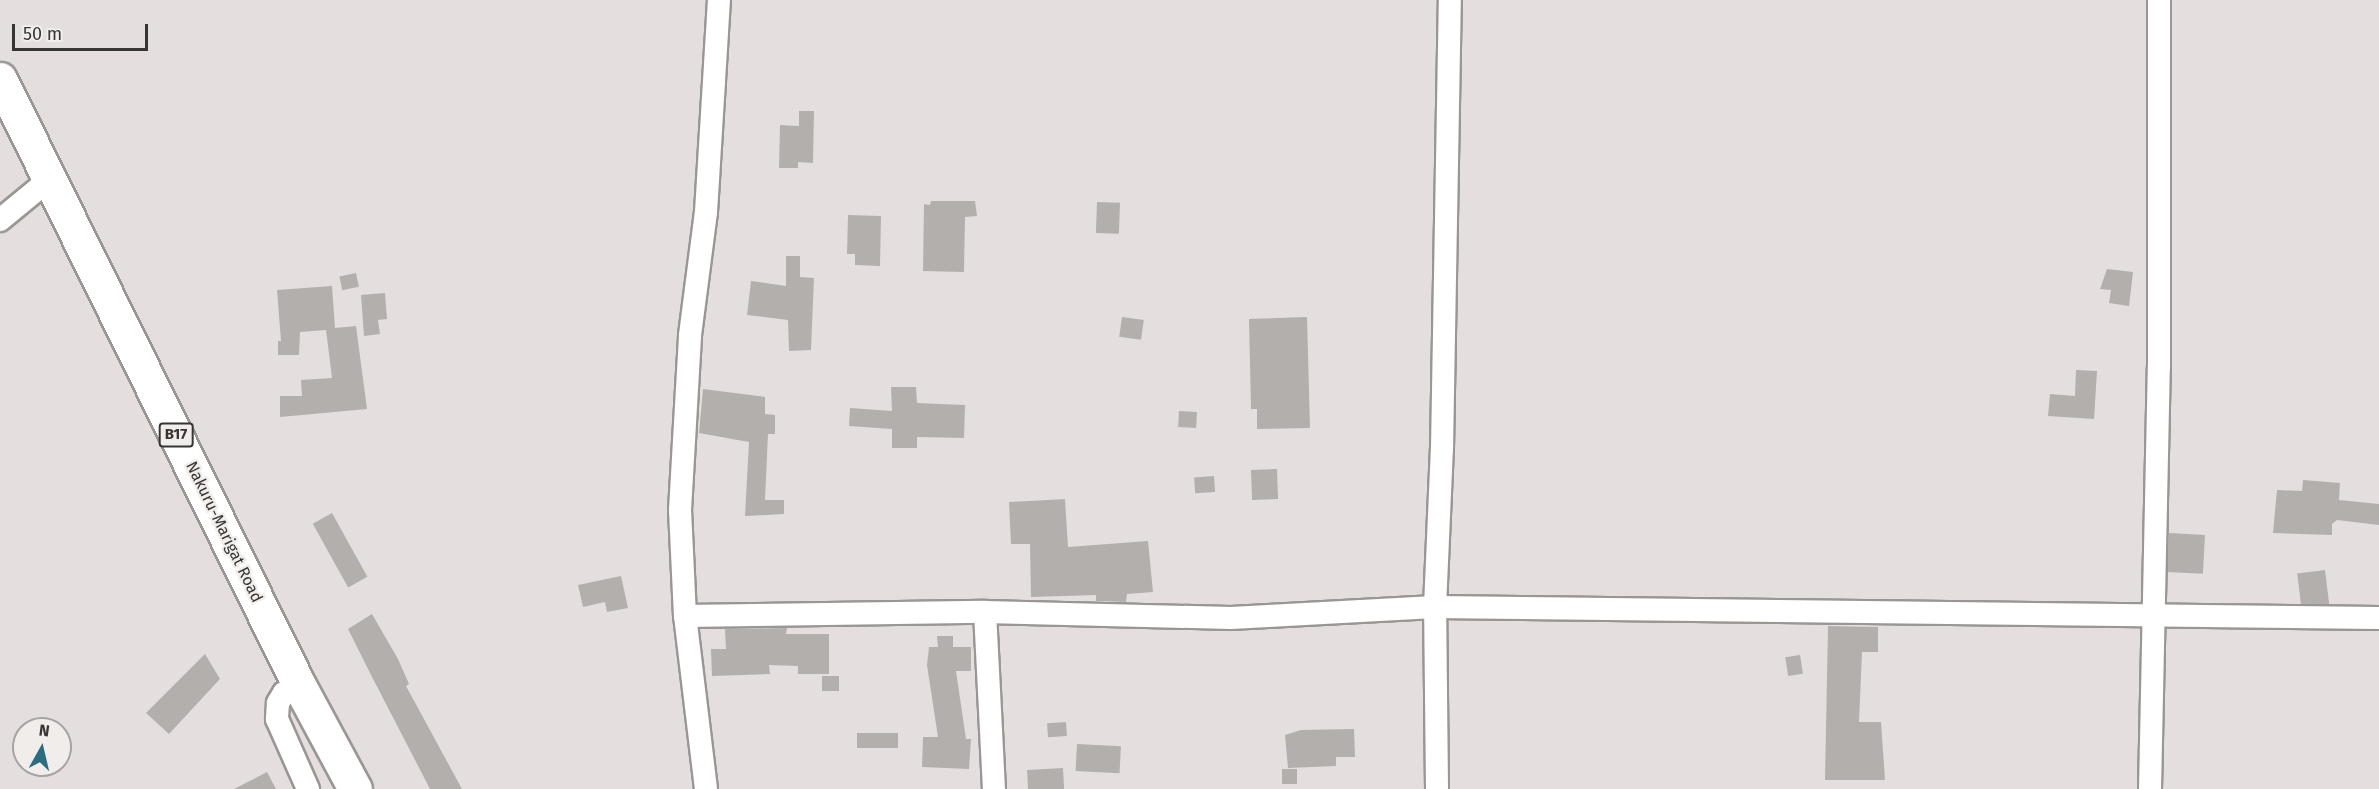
<!DOCTYPE html>
<html>
<head>
<meta charset="utf-8">
<style>
	body { margin:0 }
	#map { position:relative; width:2379px; height:789px; overflow:hidden; background:#e4dfde; font-family:"Fira Sans",sans-serif }
	div>[style] { position:absolute }
	[style*='--x'] { left:calc(var(--x)*1px); top:calc(var(--y)*1px); width:calc(var(--w)*1px); rotate:calc(var(--a)*1deg) }
	.building>* { inset:0; background:#b3afad; transform-origin:0 0 }
	.roads { filter:drop-shadow(2px 0 #9a9694) drop-shadow(-2px 0 #9a9694) drop-shadow(0 2px #9a9694) drop-shadow(0 -2px #9a9694) }
	.minor>* { height:22px; margin:-11px; padding:0 11px; transform-origin:11px; border-radius:11px; background:#fff }
	.primary>* { height:33px; margin:-16.5px; padding:0 16.5px; transform-origin:16.5px; border-radius:16.5px; background:#fff }
	span { translate:-50% -50%; white-space:nowrap; text-align:center; line-height:1.15; -webkit-text-stroke:4.5px #f1edeb; paint-order:stroke }
	.shield-label span { padding:2px 4px; background:#f1edeb; border:2px solid; border-radius:4px; -webkit-text-stroke-width:0 }
	.shield-label { font-size:15px; color:#373534; font-weight:700 }
	.street-label { font-size:16px; color:#373534 }
	.north { position:absolute; left:12px; top:717px; width:60px; height:60px; box-sizing:border-box; background:#f1edeb; border:2px solid #a7a3a2; border-radius:50%; rotate:8deg; font-size:16px; font-weight:700; line-height:24px; text-align:center; color:#373534 }
	.north::after { content:''; display:block; margin:auto; width:21px; height:27px; background:#2b6d80; clip-path:polygon(50% 0,100% 100%,50% 72%,0 100%) }
	.scale { position:absolute; left:12px; top:24px; width:136px; height:27px; box-sizing:border-box; border:3px solid #373534; border-top:0; padding-left:8px; font-size:18px; line-height:21px; white-space:nowrap; color:#373534; -webkit-text-stroke:4px #f1edeb; paint-order:stroke }
</style>
</head>
<body>
<div id="map">
	<div class="building">
		<i style="clip-path:polygon(799px 111px,814px 111px,813px 163px,798px 162px,798px 168px,779px 168px,780px 125px,799px 126px)"></i>
		<i style="clip-path:polygon(931px 201px,975px 201px,977px 216px,965px 217px,964px 272px,923px 271px,924px 204px,930px 205px)"></i>
		<i style="left:1097px;top:202px;width:23px;height:31px;rotate:2deg"></i>
		<i style="clip-path:polygon(848px 215px,881px 216px,880px 266px,855px 265px,855px 254px,847px 254px)"></i>
		<i style="clip-path:polygon(786px 256px,800px 256px,800px 277px,814px 278px,811px 350px,789px 351px,788px 320px,747px 315px,751px 281px,786px 286px)"></i>
		<i style="clip-path:polygon(2107px 269px,2133px 272px,2129px 306px,2109px 303px,2111px 290px,2100px 289px)"></i>
		<i style="left:356px;top:273px;width:14px;height:17px;rotate:78deg"></i>
		<i style="clip-path:polygon(332px 286px,335px 328px,356px 326px,367px 409px,280px 417px,280px 396px,302px 396px,301px 380px,332px 378px,326px 330px,300px 332px,299px 355px,278px 355px,278px 341px,281px 341px,277px 290px)"></i>
		<i style="clip-path:polygon(385px 293px,387px 319px,378px 320px,380px 334px,364px 336px,361px 295px)"></i>
		<i style="left:1122px;top:317px;width:22px;height:20px;rotate:8deg"></i>
		<i style="clip-path:polygon(1307px 317px,1310px 428px,1257px 429px,1257px 409px,1251px 409px,1249px 319px)"></i>
		<i style="clip-path:polygon(2076px 370px,2097px 371px,2094px 419px,2048px 416px,2050px 394px,2075px 396px)"></i>
		<i style="clip-path:polygon(891px 387px,916px 387px,917px 403px,965px 405px,964px 438px,917px 437px,917px 448px,892px 448px,892px 429px,849px 426px,850px 408px,892px 411px)"></i>
		<i style="clip-path:polygon(703px 389px,765px 397px,765px 414px,775px 415px,775px 434px,768px 434px,765px 500px,784px 500px,784px 514px,745px 516px,749px 442px,699px 433px)"></i>
		<i style="left:1179px;top:411px;width:18px;height:16px;rotate:3deg"></i>
		<i style="left:1277px;top:469px;width:30px;height:26px;rotate:88deg"></i>
		<i style="left:1214px;top:476px;width:16px;height:20px;rotate:86deg"></i>
		<i style="clip-path:polygon(2303px 480px,2340px 483px,2339px 500px,2379px 504px,2379px 525px,2337px 520px,2332px 524px,2332px 535px,2273px 533px,2277px 490px,2302px 491px)"></i>
		<i style="clip-path:polygon(1065px 499px,1068px 547px,1148px 541px,1153px 592px,1127px 594px,1126px 602px,1096px 601px,1096px 595px,1031px 597px,1030px 544px,1011px 544px,1009px 502px)"></i>
		<i style="left:332px;top:513px;width:73px;height:22px;rotate:61deg"></i>
		<i style="left:2169px;top:533px;width:36px;height:39px;rotate:3deg"></i>
		<i style="left:2325px;top:570px;width:34px;height:28px;rotate:83deg"></i>
		<i style="clip-path:polygon(621px 576px,628px 608px,607px 612px,605px 602px,583px 607px,578px 585px)"></i>
		<i style="clip-path:polygon(372px 614px,398px 659px,409px 684px,406px 686px,462px 789px,430px 789px,370px 673px,348px 629px)"></i>
		<i style="clip-path:polygon(1828px 626px,1878px 627px,1878px 652px,1862px 652px,1859px 722px,1881px 722px,1885px 780px,1825px 780px)"></i>
		<i style="clip-path:polygon(787px 628px,786px 634px,829px 634px,829px 674px,798px 674px,798px 666px,769px 665px,770px 674px,712px 676px,711px 649px,726px 649px,725px 629px)"></i>
		<i style="clip-path:polygon(937px 636px,953px 636px,953px 647px,971px 647px,971px 671px,956px 671px,966px 739px,971px 739px,969px 769px,922px 767px,923px 737px,938px 737px,927px 665px,929px 647px,938px 647px)"></i>
		<i style="clip-path:polygon(205px 654px,220px 679px,169px 734px,146px 713px)"></i>
		<i style="left:1800px;top:655px;width:19px;height:15px;rotate:81deg"></i>
		<i style="left:822px;top:676px;width:17px;height:15px"></i>
		<i style="left:1066px;top:722px;width:14px;height:19px;rotate:86deg"></i>
		<i style="clip-path:polygon(1354px 729px,1355px 757px,1336px 757px,1336px 766px,1288px 768px,1285px 735px,1301px 730px)"></i>
		<i style="left:857px;top:733px;width:41px;height:15px"></i>
		<i style="left:1077px;top:744px;width:44px;height:27px;rotate:3deg"></i>
		<i style="left:1063px;top:768px;width:21px;height:36px;rotate:87deg"></i>
		<i style="left:1282px;top:769px;width:15px;height:15px"></i>
		<i style="clip-path:polygon(267px 772px,276px 789px,234px 789px)"></i>
	</div>
	<div class="roads">
		<div class="minor">
			<i style="--x:0;--y:220;--w:65;--a:-39.4"></i>
			<i style="--x:985;--y:612;--w:177;--a:87.1"></i>
			<i style="--x:685;--y:616;--w:300;--a:-0.8"></i>
			<i style="--x:985;--y:612;--w:246;--a:1.4"></i>
			<i style="--x:1231;--y:618;--w:204;--a:-3.1"></i>
			<i style="--x:1435;--y:607;--w:944;--a:0.67"></i>
			<i style="--x:299;--y:685;--w:17;--a:152"></i>
			<i style="--x:284;--y:693;--w:12;--a:121"></i>
			<i style="--x:278;--y:703;--w:16;--a:94"></i>
			<i style="--x:277;--y:719;--w:77;--a:66.1"></i>
			<i style="--x:706;--y:789;--w:174;--a:-96.9"></i>
			<i style="--x:685;--y:616;--w:106;--a:-92.7"></i>
			<i style="--x:680;--y:510;--w:175;--a:-86.7"></i>
			<i style="--x:690;--y:335;--w:124;--a:-82.6"></i>
			<i style="--x:706;--y:212;--w:212;--a:-86.5"></i>
			<i style="--x:1437;--y:789;--w:182;--a:-90.6"></i>
			<i style="--x:1435;--y:607;--w:158;--a:-87.5"></i>
			<i style="--x:1442;--y:449;--w:449;--a:-89"></i>
			<i style="--x:2150;--y:789;--w:422;--a:-88.8"></i>
			<i style="--x:2159;--y:367;--w:367;--a:-90"></i>
		</div>
		<div class="primary">
			<i style="--x:0;--y:79;--w:676;--a:63.74"></i>
			<i style="--x:299;--y:685;--w:118;--a:61.7"></i>
		</div>
	</div>
	<div class="shield-label">
		<span style="left:176px;top:435px">B17</span>
	</div>
	<div class="street-label">
		<span style="left:224px;top:532px;rotate:64deg">Nakuru-Marigat Road</span>
	</div>
	<div class="north">N</div>
	<div class="scale">50 m</div>
</div>
</body>
</html>
